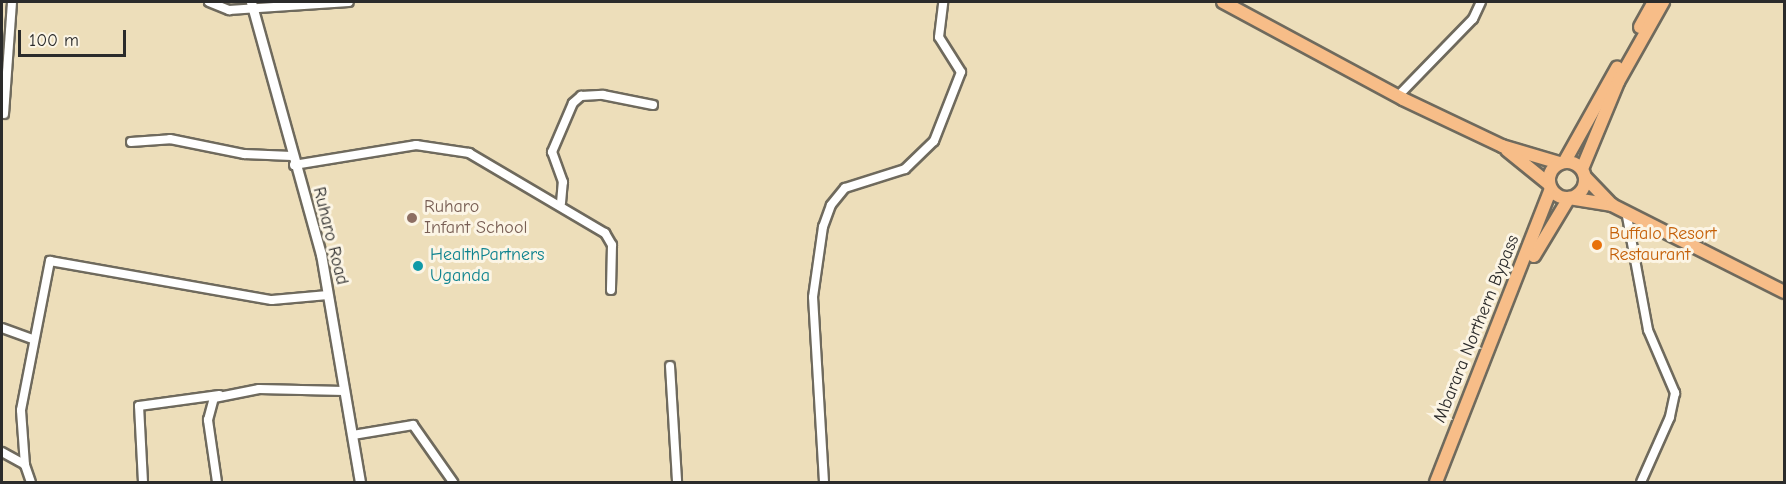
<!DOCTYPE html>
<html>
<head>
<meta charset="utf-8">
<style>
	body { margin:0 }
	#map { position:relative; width:1786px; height:484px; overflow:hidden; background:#eddeba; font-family:"Comic Neue",sans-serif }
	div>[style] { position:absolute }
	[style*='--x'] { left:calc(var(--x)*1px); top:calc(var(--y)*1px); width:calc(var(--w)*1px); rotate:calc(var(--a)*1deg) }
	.roads { filter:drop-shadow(2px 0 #6f6a5d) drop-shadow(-2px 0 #6f6a5d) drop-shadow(0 2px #6f6a5d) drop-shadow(0 -2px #6f6a5d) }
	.minor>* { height:8px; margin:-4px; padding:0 4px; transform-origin:4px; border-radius:4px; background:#fff }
	.tertiary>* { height:9px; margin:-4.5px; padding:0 4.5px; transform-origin:4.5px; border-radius:4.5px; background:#fff }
	.primary>* { height:12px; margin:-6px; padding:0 6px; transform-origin:6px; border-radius:6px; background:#f7bd88 }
	.trunk>* { height:12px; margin:-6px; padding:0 6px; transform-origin:6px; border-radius:6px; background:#f7bd88 }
	.trunk>.ring { margin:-6px; padding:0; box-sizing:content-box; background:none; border:12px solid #f7bd88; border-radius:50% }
	.dots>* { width:16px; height:16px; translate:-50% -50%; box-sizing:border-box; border:3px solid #fcf5e5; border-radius:50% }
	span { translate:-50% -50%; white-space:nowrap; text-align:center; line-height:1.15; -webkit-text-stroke:6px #fcf5e5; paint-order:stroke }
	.education-label { font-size:18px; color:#785e54 }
	.left { translate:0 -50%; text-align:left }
	.food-label { font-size:18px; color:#c56008 }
	.street-label { font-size:18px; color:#2b2b2b }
	.culture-label { font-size:18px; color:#0d838f }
	.frame { position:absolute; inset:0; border:3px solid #2b2b2b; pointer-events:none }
	.scale { position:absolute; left:18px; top:30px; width:108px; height:27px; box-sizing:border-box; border:3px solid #2b2b2b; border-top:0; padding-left:8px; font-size:18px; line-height:21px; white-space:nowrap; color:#2b2b2b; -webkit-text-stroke:4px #fcf5e5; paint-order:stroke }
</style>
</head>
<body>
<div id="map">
	<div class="roads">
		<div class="minor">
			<i style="--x:209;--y:2;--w:22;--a:22"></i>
			<i style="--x:229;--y:10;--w:120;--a:-3.8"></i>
			<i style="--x:1398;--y:96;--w:107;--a:-45.8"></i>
			<i style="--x:1473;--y:19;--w:19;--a:-65"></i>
			<i style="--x:4;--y:114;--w:112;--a:-85.9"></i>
			<i style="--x:131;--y:142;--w:39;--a:-4"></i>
			<i style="--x:170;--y:139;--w:76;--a:11.5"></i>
			<i style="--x:244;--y:154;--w:48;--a:2.4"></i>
			<i style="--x:294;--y:165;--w:124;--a:-9.3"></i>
			<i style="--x:416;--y:145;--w:54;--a:8.6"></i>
			<i style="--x:469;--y:153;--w:158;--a:30.5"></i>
			<i style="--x:605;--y:233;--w:14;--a:60"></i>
			<i style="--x:612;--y:245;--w:45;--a:91.3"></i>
			<i style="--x:561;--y:203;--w:21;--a:-85"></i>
			<i style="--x:563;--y:182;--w:32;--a:-110"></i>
			<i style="--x:552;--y:152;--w:53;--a:-66.8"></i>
			<i style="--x:573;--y:103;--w:11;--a:-41"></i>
			<i style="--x:581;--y:96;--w:22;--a:-3"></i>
			<i style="--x:603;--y:95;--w:51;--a:11.3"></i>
			<i style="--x:1626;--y:211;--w:121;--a:79.5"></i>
			<i style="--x:1648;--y:330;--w:69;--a:66.8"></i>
			<i style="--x:1675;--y:393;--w:25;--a:102"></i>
			<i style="--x:1670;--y:417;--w:71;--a:114"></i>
			<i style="--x:2;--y:328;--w:33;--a:20"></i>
			<i style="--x:670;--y:366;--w:116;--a:86.5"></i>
			<i style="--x:353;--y:435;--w:61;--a:-9.5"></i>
			<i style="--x:413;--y:425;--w:70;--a:54.9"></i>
			<i style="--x:2;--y:452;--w:26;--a:29"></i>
			<i style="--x:25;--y:465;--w:18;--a:71"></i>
			<i style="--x:25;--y:465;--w:55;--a:-94.2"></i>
			<i style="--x:21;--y:410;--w:152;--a:-79"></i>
			<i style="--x:50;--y:261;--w:225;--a:10"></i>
			<i style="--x:272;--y:300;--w:56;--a:-5.1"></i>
			<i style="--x:143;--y:482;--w:76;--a:-93"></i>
			<i style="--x:139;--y:406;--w:81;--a:-7.8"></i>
			<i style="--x:217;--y:482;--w:63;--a:-98.3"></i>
			<i style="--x:208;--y:420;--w:23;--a:-75"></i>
			<i style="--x:214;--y:398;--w:46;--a:-11.3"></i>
			<i style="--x:259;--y:389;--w:85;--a:1.3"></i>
			<i style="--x:824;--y:482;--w:185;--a:-93.4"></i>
			<i style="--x:813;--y:297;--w:71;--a:-81.9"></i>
			<i style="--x:823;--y:227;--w:23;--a:-70"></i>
			<i style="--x:831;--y:205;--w:22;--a:-51"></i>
			<i style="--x:845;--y:188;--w:63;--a:-17.6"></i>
			<i style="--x:905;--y:169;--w:40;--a:-44"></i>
			<i style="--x:934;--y:141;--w:74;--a:-68.6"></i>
			<i style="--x:961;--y:72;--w:41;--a:-122.2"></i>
			<i style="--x:939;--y:37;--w:35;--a:-83"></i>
		</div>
		<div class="tertiary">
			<i style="--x:251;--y:2;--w:262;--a:74.5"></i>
			<i style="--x:321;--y:254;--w:231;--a:80.3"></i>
		</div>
		<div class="primary">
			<i style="--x:1223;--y:2;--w:204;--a:28.3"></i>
			<i style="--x:1403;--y:99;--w:110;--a:25.4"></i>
			<i style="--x:1502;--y:146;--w:59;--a:16.6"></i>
			<i style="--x:1507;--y:150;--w:54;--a:39"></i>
			<i style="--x:1585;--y:177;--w:39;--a:46"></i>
			<i style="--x:1569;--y:198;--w:44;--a:9.2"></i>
			<i style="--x:1612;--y:205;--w:193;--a:26.8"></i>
		</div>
		<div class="trunk">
			<i style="--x:1640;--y:27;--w:29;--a:-61"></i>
			<i style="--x:1565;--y:161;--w:107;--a:-60.8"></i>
			<i class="ring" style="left:1549px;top:162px;width:24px;height:24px"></i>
			<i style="--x:1582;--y:169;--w:94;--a:-67.5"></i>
			<i style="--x:1618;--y:82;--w:92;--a:-60.6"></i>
			<i style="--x:1534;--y:256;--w:68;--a:-58.9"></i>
			<i style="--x:1436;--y:482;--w:315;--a:-68.6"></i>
		</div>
	</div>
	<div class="dots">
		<i style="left:412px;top:218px;background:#8d6e63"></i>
		<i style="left:1597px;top:245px;background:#e8710a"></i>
		<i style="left:418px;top:266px;background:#0f9aa8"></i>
	</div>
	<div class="education-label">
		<span class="left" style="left:424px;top:218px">Ruharo<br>Infant School</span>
	</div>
	<div class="food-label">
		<span class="left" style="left:1609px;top:245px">Buffalo Resort<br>Restaurant</span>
	</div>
	<div class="street-label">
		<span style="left:330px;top:236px;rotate:76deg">Ruharo Road</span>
		<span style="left:1477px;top:329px;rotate:-68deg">Mbarara Northern Bypass</span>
	</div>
	<div class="culture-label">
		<span class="left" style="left:430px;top:266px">HealthPartners<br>Uganda</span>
	</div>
	<div class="frame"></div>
	<div class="scale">100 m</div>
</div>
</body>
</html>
